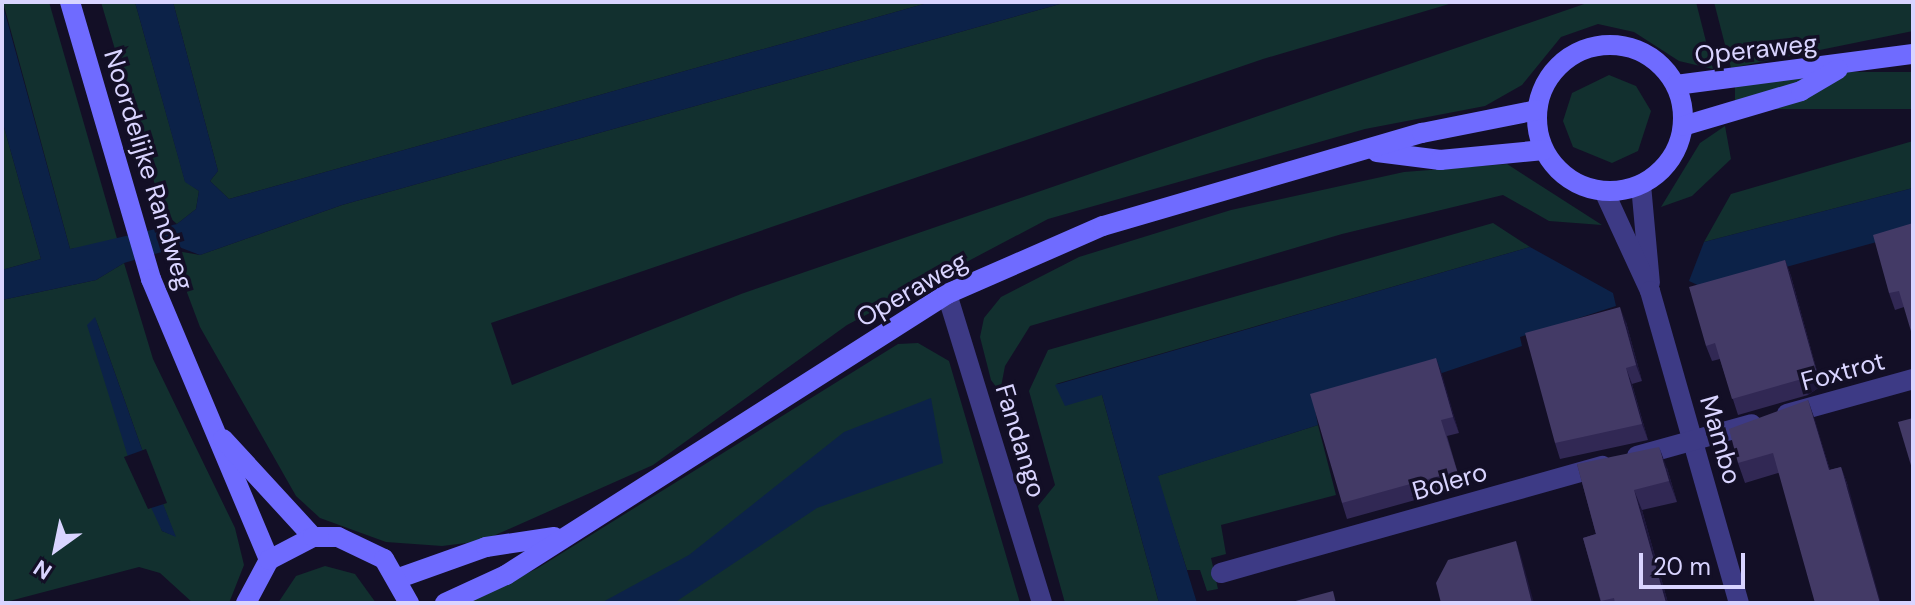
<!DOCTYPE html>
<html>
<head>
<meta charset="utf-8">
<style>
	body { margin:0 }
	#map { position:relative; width:1915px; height:605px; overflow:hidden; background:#130f26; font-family:"DM Sans",sans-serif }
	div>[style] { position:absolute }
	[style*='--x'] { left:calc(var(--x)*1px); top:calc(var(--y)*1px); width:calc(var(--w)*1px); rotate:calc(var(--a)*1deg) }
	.green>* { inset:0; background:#12302f; transform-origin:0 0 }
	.water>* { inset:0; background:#0c2248 }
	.pier>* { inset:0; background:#130f26 }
	.minor>* { height:20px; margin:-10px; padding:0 10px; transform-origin:10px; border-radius:10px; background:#3d3a85 }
	.secondary>* { height:20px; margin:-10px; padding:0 10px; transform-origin:10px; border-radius:10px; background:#6f6bff }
	.secondary>.ring { margin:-10px; padding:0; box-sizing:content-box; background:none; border:20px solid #6f6bff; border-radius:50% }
	.wall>* { inset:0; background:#312854 }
	.shaded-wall>* { inset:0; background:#1d163a }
	.building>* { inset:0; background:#433a66 }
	span { translate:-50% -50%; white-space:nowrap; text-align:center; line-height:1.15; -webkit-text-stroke:7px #130f26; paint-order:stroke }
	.street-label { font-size:26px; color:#d9d4ff }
	.frame { position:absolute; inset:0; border:4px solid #d9d4ff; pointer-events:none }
	.north { position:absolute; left:16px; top:509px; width:80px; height:80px; -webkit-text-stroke:6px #130f26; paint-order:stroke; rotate:213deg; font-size:22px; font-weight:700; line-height:32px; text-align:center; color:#d9d4ff }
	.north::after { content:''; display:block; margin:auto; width:28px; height:36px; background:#d9d4ff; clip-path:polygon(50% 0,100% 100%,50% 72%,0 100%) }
	.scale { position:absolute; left:1639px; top:553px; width:106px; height:36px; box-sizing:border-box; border:4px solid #d9d4ff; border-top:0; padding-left:10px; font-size:24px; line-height:28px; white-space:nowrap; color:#d9d4ff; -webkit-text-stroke:6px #130f26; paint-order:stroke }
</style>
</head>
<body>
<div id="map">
	<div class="green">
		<i style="clip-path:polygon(3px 2px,49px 2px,118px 242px,70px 249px)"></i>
		<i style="clip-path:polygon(101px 2px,135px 2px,185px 181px,199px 191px,196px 209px,177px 224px,163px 212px)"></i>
		<i style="clip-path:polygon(173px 2px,931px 2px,229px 199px,210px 181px,218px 171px)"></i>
		<i style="clip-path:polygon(1067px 2px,1456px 2px,1263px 59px,491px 323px,512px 385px,741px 294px,1590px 2px,1696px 2px,1713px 69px,1679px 61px,1634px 32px,1598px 24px,1561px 37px,1522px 85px,1485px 106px,1365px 129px,1048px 219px,847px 325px,653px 465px,482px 541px,442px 546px,386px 542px,320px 518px,296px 496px,200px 327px,171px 250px,200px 255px,342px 205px)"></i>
		<i style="clip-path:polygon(1714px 2px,1913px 2px,1913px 31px,1731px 68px)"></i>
		<i style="left:1913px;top:72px;width:37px;height:178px;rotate:90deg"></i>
		<i style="clip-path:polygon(1609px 75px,1636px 86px,1651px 111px,1638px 151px,1612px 163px,1573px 147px,1563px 121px,1572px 93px)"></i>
		<i style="clip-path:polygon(2px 120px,41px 259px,2px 270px)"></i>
		<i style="clip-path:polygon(1725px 126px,1731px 159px,1692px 196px,1661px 207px,1700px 143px)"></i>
		<i style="clip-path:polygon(1913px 141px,1913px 188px,1704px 242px,1731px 194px)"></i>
		<i style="clip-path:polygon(1507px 164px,1602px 225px,1549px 221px,1503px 195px,1342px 234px,1030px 326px,1005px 366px,1000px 392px,991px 380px,980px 337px,984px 318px,1001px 297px,1079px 257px,1231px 210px,1404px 172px)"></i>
		<i style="clip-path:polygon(1493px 223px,1530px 247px,1056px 384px,1102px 395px,1159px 603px,1065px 603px,1038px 506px,1055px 485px,1029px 391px,1048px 350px)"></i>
		<i style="clip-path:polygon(evenodd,124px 263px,153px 359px,235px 528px,244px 565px,229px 603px,193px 603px,160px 573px,139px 567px,2px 603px,2px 300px,96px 280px,124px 263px,95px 317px,144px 455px,175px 536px,162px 531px,95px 317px)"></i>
		<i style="clip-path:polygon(918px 343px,949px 361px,1020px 603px,468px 603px,538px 568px,898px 344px)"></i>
		<i style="clip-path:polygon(1318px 425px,1336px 495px,1221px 525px,1226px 554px,1211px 558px,1218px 589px,1207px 591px,1200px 570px,1187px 570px,1157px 476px)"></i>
		<i style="clip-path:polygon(325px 566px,355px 574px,376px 603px,278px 603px,296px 576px)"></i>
	</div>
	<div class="water">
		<i style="clip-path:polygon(2px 2px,70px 249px,177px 224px,196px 209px,199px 191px,185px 182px,135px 2px,173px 2px,218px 171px,210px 181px,229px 199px,931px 2px,1067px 2px,342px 205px,200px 255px,179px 247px,124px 263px,96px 280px,2px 300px,2px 270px,41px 259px,2px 120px)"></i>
		<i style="clip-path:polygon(1913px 188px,1913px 232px,1706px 289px,1689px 281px,1704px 242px)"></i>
		<i style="clip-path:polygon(1530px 247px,1613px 293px,1616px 306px,1520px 337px,1522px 346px,1436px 375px,1313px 399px,1318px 425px,1158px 476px,1197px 603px,1159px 603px,1102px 395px,1065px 406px,1055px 385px)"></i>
		<i style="clip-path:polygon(95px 317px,144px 455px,176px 537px,162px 531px,129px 460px,87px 325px)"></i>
		<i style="clip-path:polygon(931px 398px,943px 463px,817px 508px,674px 603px,601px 603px,689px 555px,844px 432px)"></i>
	</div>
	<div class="pier">
		<i style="clip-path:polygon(146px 449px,167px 503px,148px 509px,124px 457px)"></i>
	</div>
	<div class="minor">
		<i style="--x:1641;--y:185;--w:98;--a:84.8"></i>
		<i style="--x:1604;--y:191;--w:110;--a:65.3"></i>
		<i style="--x:1650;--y:291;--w:324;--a:74.1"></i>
		<i style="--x:947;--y:294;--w:323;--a:72.9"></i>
		<i style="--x:1787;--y:414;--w:131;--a:-15.5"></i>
		<i style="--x:1637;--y:456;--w:119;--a:-15.5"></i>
		<i style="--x:1221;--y:573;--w:396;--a:-15.7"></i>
	</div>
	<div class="secondary">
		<i style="--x:70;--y:2;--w:289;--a:73.7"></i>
		<i style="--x:151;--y:279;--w:305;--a:67.2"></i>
		<i class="ring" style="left:1537px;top:45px;width:126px;height:126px"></i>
		<i style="--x:1676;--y:85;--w:239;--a:-7.5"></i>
		<i style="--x:1683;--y:126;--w:123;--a:-16.5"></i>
		<i style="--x:1801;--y:91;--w:43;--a:-30.7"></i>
		<i style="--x:1377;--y:152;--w:64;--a:7.2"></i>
		<i style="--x:1440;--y:160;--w:104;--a:-5.5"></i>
		<i style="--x:223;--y:439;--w:133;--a:47.4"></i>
		<i style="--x:399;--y:578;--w:92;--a:-19.6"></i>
		<i style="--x:486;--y:547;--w:69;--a:-8.4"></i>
		<i style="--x:246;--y:603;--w:49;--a:-61.9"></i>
		<i style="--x:269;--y:560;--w:50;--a:-27.6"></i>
		<i style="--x:313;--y:537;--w:25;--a:0"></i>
		<i style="--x:338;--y:537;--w:51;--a:25.6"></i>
		<i style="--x:384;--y:559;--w:51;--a:60.4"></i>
		<i style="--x:445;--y:603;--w:67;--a:-24.7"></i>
		<i style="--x:506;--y:575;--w:523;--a:-32.5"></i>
		<i style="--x:947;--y:294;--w:170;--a:-23.6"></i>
		<i style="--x:1103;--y:226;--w:332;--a:-16.3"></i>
		<i style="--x:1422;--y:133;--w:117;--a:-11.3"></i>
	</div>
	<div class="wall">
		<i style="clip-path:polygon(1913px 223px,1904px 307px,1895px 310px,1889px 293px)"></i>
		<i style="clip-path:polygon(1785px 260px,1791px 276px,1821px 386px,1808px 395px,1738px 415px,1720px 359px,1712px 361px,1706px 346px)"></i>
		<i style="clip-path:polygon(1626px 322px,1642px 381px,1632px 384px,1648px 440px,1560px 459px,1555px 443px)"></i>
		<i style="clip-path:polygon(1436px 358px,1459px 433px,1447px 436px,1462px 487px,1347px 519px,1342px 503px)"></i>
		<i style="clip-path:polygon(1808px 400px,1830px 470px,1841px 467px,1848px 486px,1778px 473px,1745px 483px,1738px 463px)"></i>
		<i style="clip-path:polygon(1577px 464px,1667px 468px,1677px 502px,1642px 510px,1668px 603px,1601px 603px,1583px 538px,1596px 534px)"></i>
	</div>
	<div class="shaded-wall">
		<i style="clip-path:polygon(1785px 260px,1791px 276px,1821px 386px,1808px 395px,1802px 379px)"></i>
		<i style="clip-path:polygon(1620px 307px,1626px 322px,1642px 381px,1636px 365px)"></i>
		<i style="clip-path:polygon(1436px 358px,1442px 374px,1459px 433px,1453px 417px)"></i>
		<i style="clip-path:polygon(1626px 368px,1632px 384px,1648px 440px,1642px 424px)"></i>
		<i style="clip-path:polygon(1808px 400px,1815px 420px,1836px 490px,1829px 470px)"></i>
		<i style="clip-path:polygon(1659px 447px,1667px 468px,1677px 502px,1669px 481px)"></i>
		<i style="clip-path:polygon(1841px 467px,1848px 486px,1881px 603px,1880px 603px)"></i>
		<i style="clip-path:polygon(1634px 490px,1642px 510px,1668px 603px,1666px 603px)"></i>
		<i style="clip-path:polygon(1516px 541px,1521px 556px,1534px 603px,1532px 603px)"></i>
	</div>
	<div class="building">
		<i style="clip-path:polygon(1913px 223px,1913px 338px,1899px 291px,1889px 293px,1873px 235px)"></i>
		<i style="clip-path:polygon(1785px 260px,1816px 370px,1802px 379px,1732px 399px,1715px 343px,1706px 346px,1689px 287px)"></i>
		<i style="clip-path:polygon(1620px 307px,1636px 365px,1626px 368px,1642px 424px,1555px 443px,1525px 333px)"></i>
		<i style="clip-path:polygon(1436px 358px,1453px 417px,1441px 420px,1457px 471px,1342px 503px,1310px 394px)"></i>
		<i style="clip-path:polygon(1808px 400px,1829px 470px,1841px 467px,1880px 603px,1815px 603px,1773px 453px,1738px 463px,1729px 429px)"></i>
		<i style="clip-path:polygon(1913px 418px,1913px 472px,1898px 422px)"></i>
		<i style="clip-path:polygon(1659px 447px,1669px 481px,1634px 490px,1666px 603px,1615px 603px,1614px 598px,1601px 601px,1583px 538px,1596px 534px,1577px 464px)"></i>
		<i style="clip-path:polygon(1516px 541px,1532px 603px,1441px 603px,1436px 583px,1448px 560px)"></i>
		<i style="clip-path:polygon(1333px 591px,1336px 603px,1288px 603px)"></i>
	</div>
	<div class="street-label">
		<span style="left:1756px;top:50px;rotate:-6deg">Operaweg</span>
		<span style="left:148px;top:170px;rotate:73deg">Noordelijke Randweg</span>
		<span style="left:912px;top:290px;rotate:-30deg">Operaweg</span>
		<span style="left:1843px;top:372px;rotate:-15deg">Foxtrot</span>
		<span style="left:1720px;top:440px;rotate:74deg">Mambo</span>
		<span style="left:1020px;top:441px;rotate:73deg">Fandango</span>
		<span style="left:1450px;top:482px;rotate:-16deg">Bolero</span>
	</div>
	<div class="frame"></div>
	<div class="north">N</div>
	<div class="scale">20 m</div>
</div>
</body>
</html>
